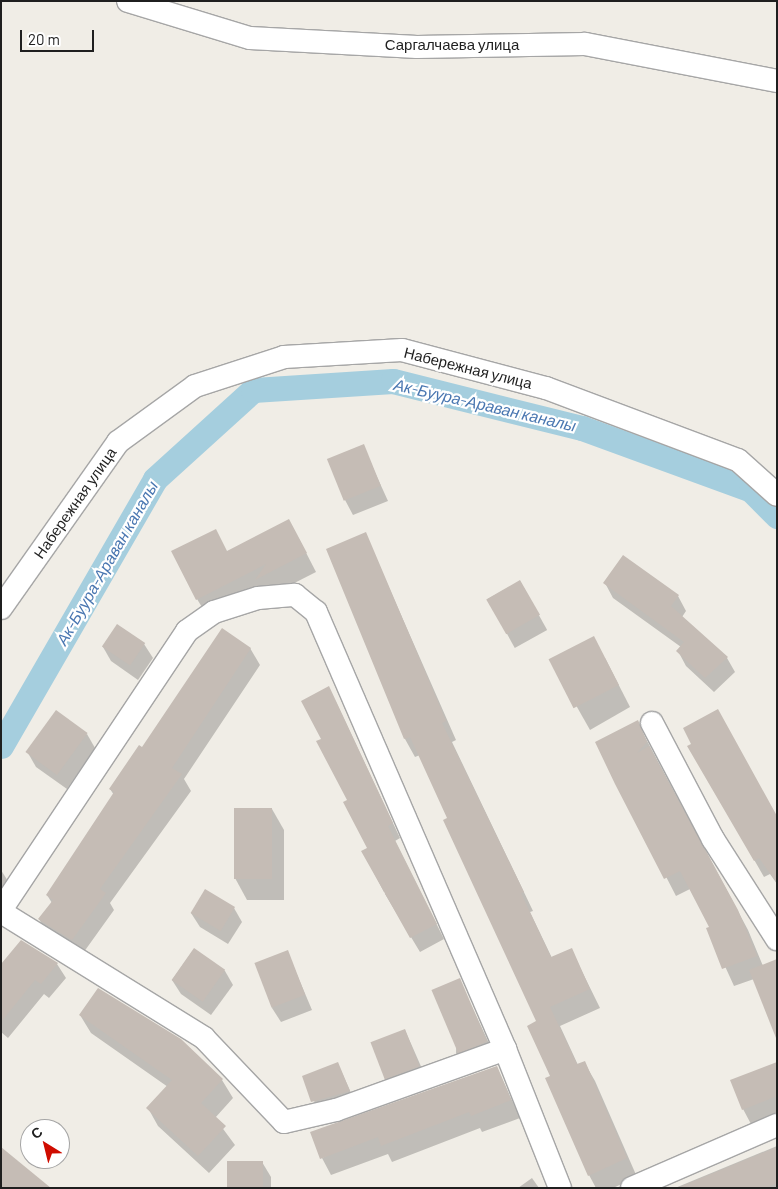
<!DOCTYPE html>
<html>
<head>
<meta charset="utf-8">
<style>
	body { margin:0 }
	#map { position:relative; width:778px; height:1189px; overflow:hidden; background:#f0ede6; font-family:Barlow,sans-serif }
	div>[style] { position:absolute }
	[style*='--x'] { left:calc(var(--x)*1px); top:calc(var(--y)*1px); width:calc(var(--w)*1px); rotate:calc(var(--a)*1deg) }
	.shadow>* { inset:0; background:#0003; transform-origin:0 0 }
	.canal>* { height:25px; margin:-12.5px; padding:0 12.5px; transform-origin:12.5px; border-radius:12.5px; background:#a5cede }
	.building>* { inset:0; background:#c5bcb5; transform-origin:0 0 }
	.roads { filter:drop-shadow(1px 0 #a6a6a6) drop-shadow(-1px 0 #a6a6a6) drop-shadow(0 1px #a6a6a6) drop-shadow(0 -1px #a6a6a6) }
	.street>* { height:22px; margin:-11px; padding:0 11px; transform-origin:11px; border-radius:11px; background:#fff }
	span { translate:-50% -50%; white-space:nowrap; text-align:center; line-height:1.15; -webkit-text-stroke:4.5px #fff; paint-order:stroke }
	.street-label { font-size:15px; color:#1f1f1f }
	.water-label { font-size:16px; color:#4a77b1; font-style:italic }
	.frame { position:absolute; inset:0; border:2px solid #1f1f1f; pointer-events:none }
	.north { position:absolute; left:20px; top:1119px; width:50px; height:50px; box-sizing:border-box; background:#fff; border:1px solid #a5a5a5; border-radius:50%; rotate:324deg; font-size:14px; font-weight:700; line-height:20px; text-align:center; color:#1f1f1f }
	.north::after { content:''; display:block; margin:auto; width:18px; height:22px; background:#cf0c00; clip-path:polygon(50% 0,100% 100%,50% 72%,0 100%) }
	.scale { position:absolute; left:20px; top:30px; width:74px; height:22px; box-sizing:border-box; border:2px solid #1f1f1f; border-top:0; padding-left:6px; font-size:15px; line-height:18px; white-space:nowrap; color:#1f1f1f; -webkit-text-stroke:4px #fff; paint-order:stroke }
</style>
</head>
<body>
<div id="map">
	<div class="shadow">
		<i style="clip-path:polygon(363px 446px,388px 501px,353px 515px,345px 500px)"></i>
		<i style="clip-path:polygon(365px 533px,456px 740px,452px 742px,533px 911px,530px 912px,552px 958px,571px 949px,600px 1008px,560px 1026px,578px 1065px,584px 1062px,595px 1081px,637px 1177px,613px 1188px,596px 1188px,589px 1175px,551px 1076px,538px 1022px,420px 755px,415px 757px,405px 739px)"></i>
		<i style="clip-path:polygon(299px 539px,316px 572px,267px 597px,208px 617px,197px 599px,228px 552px)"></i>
		<i style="left:520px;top:581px;width:56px;height:37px;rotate:61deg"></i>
		<i style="clip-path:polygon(605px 583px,678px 596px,686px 611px,682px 617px,727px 658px,735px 672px,714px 692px,686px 666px,678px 651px,681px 647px,613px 598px)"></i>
		<i style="clip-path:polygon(144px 644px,153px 658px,138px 680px,111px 661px,103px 647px)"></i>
		<i style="clip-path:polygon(250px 648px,260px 665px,184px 779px,191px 791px,110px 903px,114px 910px,81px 956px,48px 935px,39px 919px,52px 903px,47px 895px,114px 795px,110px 789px,143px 749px)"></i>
		<i style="clip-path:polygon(605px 658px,630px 707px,590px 730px,551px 661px)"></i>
		<i style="clip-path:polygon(336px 702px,400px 838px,395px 841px,444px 939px,420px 952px,385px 894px,392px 888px,384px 892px,363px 852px,369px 849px,322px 739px)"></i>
		<i style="clip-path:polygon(637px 722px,748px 930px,763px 966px,754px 979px,734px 986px,708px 929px,711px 928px,690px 889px,676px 896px,597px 743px)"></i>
		<i style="clip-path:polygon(87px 734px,95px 748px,67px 789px,36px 767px,28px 753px)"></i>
		<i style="clip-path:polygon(689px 746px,777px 817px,777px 884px,770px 874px,764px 877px)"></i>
		<i style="clip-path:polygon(272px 809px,284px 830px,284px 900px,247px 900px,235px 878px)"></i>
		<i style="clip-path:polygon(1px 870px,11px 886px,1px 900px)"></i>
		<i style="clip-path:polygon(234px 908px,242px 922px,228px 944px,200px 927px,191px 913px)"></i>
		<i style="clip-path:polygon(21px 941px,57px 964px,66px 978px,49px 998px,44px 994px,8px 1038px,1px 1032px,1px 974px)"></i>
		<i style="clip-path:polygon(194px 949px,225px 971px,233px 985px,211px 1015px,181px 994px,172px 980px)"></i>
		<i style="clip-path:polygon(287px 951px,312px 1010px,281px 1022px,272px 1008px)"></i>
		<i style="clip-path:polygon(459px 979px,495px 1056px,464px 1067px,456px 1053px)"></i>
		<i style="clip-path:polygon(80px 1015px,180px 1040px,222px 1080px,233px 1098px,215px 1118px,235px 1145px,209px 1173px,158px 1126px,148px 1108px,168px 1087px,91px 1033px)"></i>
		<i style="clip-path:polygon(405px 1030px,427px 1080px,394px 1092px,386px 1078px)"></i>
		<i style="clip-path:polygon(777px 1063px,777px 1112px,751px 1124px,743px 1109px)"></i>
		<i style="clip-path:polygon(338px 1064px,357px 1106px,321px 1116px,303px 1077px)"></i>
		<i style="clip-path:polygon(497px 1067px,520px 1118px,482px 1132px,480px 1128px,392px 1162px,388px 1154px,331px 1175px,322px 1158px)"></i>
		<i style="clip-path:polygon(777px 1146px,777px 1188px,675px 1188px)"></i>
		<i style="clip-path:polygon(262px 1162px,271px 1177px,271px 1188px,228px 1188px)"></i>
		<i style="clip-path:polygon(532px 1178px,539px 1188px,518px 1188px)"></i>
	</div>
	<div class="canal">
		<i style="--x:1;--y:746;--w:308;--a:-60"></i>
		<i style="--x:155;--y:479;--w:132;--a:-42.2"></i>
		<i style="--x:253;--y:390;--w:140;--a:-3.7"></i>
		<i style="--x:393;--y:381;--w:195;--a:14"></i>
		<i style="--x:582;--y:428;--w:180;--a:20.1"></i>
		<i style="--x:751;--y:490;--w:37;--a:45"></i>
	</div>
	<div class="building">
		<i style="left:364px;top:444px;width:45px;height:40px;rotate:68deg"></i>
		<i style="clip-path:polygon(289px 519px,307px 553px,255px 580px,266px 564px,196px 600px,171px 551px,216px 529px,227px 551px)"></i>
		<i style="clip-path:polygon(366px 532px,446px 721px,442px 723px,524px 892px,521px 893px,551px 957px,572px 948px,590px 989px,550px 1007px,577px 1064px,585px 1061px,627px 1158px,588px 1176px,545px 1078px,550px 1076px,527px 1026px,536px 1021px,443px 820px,447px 818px,410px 737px,404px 739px,326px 549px)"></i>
		<i style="clip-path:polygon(623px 555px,679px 595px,671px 606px,728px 657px,705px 678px,676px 651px,684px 642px,603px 583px)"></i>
		<i style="left:520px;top:580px;width:40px;height:39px;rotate:60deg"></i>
		<i style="left:117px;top:624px;width:34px;height:27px;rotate:34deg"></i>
		<i style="clip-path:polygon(222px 628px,251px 648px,172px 768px,182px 774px,100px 889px,106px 893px,72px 940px,38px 919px,53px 900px,46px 895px,114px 792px,109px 789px,139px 745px,142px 747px)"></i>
		<i style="left:594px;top:636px;width:55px;height:51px;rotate:63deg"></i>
		<i style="clip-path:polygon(329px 686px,393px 823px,388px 826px,437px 924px,410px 938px,361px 851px,367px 848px,343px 802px,347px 800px,316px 741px,321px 739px,301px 701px)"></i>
		<i style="clip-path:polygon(718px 709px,777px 816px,777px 883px,759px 858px,754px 861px,687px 746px,691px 744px,683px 728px)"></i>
		<i style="left:56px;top:710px;width:39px;height:52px;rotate:36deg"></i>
		<i style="clip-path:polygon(638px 720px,647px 742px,637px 753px,649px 746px,738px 910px,757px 956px,722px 969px,706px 928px,709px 927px,680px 871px,664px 879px,615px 784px,595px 742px)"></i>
		<i style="left:234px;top:808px;width:38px;height:71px"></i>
		<i style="left:205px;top:889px;width:35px;height:28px;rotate:31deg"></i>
		<i style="clip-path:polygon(21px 940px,58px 963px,41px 984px,35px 980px,1px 1022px,1px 964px)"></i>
		<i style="left:194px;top:948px;width:38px;height:39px;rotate:35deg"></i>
		<i style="left:288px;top:950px;width:48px;height:36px;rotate:69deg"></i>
		<i style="clip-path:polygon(777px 959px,777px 1038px,776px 1038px,749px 970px)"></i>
		<i style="left:460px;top:978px;width:69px;height:31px;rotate:67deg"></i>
		<i style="clip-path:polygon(98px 988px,181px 1039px,223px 1079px,201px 1103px,226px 1126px,198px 1156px,146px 1108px,172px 1080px,79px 1015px)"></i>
		<i style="left:405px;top:1029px;width:40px;height:37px;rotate:69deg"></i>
		<i style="clip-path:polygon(338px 1062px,350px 1091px,311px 1102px,302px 1076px)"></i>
		<i style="clip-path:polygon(777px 1062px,777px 1096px,742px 1110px,730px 1080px)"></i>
		<i style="clip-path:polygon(497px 1066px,511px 1100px,471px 1116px,469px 1112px,381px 1146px,378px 1137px,320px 1159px,310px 1132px)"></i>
		<i style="clip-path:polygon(1px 1147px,51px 1188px,1px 1188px)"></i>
		<i style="clip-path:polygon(777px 1147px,777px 1183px,765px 1188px,677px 1188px)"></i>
		<i style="left:263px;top:1161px;width:27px;height:36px;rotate:90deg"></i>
	</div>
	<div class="roads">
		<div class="street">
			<i style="--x:128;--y:1;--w:127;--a:16.9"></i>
			<i style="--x:250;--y:38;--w:167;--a:3.1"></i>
			<i style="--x:417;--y:47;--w:168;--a:-1"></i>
			<i style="--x:585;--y:44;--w:196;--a:10.9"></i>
			<i style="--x:1;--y:608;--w:203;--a:-54.8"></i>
			<i style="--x:118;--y:442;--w:95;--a:-36"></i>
			<i style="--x:195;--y:386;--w:94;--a:-18"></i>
			<i style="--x:284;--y:357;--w:118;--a:-3.4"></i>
			<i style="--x:402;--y:350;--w:149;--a:14.8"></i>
			<i style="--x:546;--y:388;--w:205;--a:20.6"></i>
			<i style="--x:738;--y:460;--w:52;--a:41.9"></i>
			<i style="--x:652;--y:723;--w:131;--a:62.3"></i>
			<i style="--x:713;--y:839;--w:119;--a:57.4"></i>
			<i style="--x:1;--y:910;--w:335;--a:-56.3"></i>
			<i style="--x:187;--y:631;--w:33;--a:-35"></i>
			<i style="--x:214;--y:612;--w:46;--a:-17.7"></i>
			<i style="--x:258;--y:598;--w:37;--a:-5"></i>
			<i style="--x:295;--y:595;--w:27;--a:39"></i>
			<i style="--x:316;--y:612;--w:476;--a:66.6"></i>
			<i style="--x:505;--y:1049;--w:149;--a:68.4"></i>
			<i style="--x:1;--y:912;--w:239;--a:31.8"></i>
			<i style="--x:204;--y:1038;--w:116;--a:46.4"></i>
			<i style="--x:284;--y:1122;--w:53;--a:-13"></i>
			<i style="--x:336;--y:1110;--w:180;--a:-19.8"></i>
			<i style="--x:632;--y:1188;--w:158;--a:-23.5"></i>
		</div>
	</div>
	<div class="street-label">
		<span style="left:452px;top:45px">Саргалчаева улица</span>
		<span style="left:468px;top:368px;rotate:14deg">Набережная улица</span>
		<span style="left:75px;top:503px;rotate:-55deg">Набережная улица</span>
	</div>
	<div class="water-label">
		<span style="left:485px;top:405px;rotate:13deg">Ак-Буура-Араван каналы</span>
		<span style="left:107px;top:563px;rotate:-60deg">Ак-Буура-Араван каналы</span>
	</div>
	<div class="frame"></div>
	<div class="north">С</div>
	<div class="scale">20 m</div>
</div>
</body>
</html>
